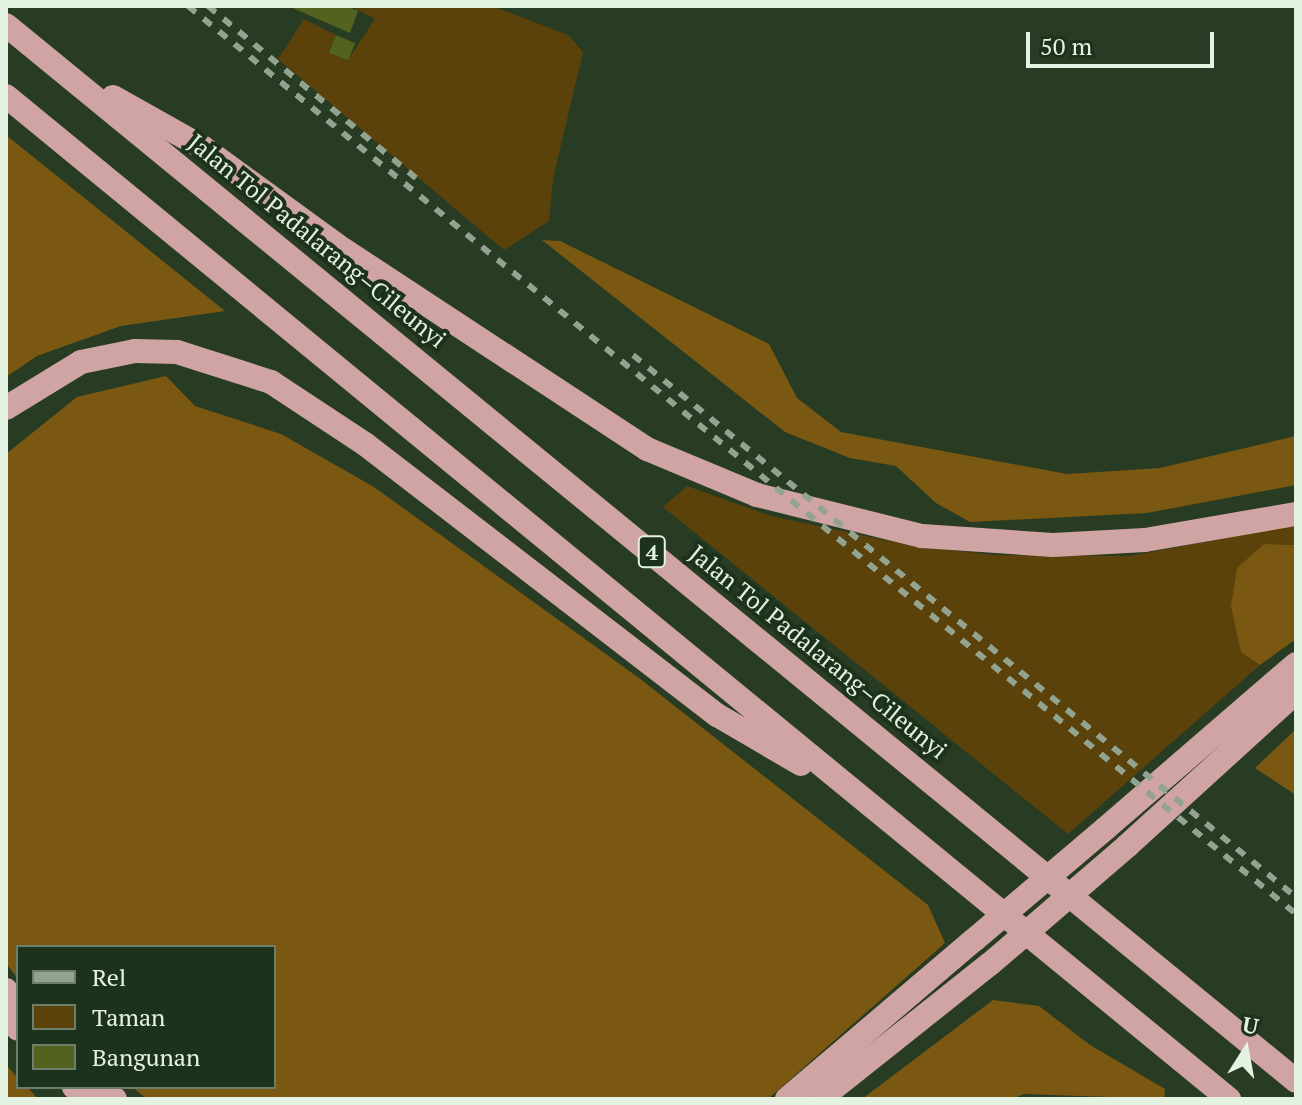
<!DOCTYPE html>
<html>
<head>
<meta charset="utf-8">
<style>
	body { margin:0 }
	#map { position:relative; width:1302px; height:1105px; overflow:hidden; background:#273c23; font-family:"PT Serif",serif }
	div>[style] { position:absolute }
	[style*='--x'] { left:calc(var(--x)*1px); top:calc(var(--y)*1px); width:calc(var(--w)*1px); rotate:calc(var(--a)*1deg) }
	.green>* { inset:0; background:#5b410a }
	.forest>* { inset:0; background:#7a5812 }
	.building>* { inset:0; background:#53621e; transform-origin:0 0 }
	.highway>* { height:24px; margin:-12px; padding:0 12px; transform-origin:12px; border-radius:12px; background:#cfa4a3 }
	.rail>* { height:6px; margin-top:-3px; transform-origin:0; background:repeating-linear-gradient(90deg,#92a38f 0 10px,transparent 0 20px) }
	.highway-bridge>* { height:24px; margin:-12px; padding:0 12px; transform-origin:12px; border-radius:12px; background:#cfa4a3 }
	span { translate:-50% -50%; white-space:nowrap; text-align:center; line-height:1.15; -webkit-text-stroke:8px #1d321a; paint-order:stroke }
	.shield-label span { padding:2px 6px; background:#1d321a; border:2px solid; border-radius:6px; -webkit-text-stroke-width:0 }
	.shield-label { font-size:22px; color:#e4f2e2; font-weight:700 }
	.street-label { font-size:24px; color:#e4f2e2 }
	.frame { position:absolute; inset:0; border:8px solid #e4f2e2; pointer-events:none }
	.legend { position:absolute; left:16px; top:945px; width:260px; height:144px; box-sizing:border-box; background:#1d321a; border:2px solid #6d7f6a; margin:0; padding:10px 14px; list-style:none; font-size:24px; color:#e4f2e2 }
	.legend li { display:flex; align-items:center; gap:16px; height:40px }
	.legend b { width:40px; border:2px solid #6d7f6a }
	.north { position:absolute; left:1206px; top:1009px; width:80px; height:80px; -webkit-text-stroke:6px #1d321a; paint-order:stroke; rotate:11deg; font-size:22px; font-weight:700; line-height:32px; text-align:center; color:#e4f2e2 }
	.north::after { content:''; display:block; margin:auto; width:28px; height:36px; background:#e4f2e2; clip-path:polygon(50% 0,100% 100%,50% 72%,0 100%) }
	.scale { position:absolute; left:1026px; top:32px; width:188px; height:36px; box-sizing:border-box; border:4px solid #e4f2e2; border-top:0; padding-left:10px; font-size:24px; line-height:28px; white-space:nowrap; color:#e4f2e2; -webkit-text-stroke:6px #1d321a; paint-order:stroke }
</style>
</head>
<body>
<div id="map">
	<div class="green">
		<i style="clip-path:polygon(350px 6px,492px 6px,568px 35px,583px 52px,553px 179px,549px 221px,504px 250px,278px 59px,304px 19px,336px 35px,328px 52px,347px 61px,375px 19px)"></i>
		<i style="clip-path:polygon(687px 486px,771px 516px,913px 546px,995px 555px,1129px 556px,1296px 525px,1296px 545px,1265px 544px,1241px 651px,1260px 665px,1068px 834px,663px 507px)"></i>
	</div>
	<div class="forest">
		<i style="clip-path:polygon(6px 135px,225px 311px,121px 326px,37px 356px,6px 377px)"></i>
		<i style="clip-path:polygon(542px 240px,560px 241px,769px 344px,797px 398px,841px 432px,1067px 474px,1160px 468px,1296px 436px,1296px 485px,1147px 513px,970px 522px,936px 503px,896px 466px,850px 458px,785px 432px)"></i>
		<i style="clip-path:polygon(166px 376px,195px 406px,281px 434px,374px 487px,639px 678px,928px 905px,945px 943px,768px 1099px,147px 1099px,132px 1087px,274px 1087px,274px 947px,18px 947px,18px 979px,6px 963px,6px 454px,77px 397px)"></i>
		<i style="clip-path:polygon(1264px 544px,1296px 545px,1296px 639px,1260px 665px,1241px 652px,1231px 606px,1237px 568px)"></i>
		<i style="clip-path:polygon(1296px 729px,1296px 795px,1255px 768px)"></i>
		<i style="clip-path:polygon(993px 1000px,1039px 1006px,1090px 1045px,1165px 1089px,1164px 1099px,1024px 1094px,1012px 1099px,862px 1099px)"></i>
		<i style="clip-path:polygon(6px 1065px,18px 1078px,18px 1087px,27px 1087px,38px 1099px,6px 1099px)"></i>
	</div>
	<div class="building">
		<i style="clip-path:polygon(288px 6px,346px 6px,358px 11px,350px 33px)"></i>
		<i style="left:336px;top:35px;width:21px;height:19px;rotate:23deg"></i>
	</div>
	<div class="highway">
		<i style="--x:6;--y:25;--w:1667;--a:39.3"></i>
		<i style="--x:6;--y:96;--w:1582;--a:39.36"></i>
		<i style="--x:113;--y:97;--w:102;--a:29.3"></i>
		<i style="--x:202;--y:147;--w:175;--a:36"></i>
		<i style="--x:344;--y:250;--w:363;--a:33.3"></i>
		<i style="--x:647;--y:449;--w:119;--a:22.7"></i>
		<i style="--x:757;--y:495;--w:170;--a:14"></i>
		<i style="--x:922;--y:536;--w:131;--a:3.9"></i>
		<i style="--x:1053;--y:545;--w:92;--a:-3.1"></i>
		<i style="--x:1145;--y:540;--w:153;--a:-9.8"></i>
		<i style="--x:6;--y:408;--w:88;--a:-31.5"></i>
		<i style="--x:81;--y:362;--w:55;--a:-11.5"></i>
		<i style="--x:135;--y:351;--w:42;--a:1.4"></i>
		<i style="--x:177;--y:352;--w:99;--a:17.7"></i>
		<i style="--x:271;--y:382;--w:113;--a:33.4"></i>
		<i style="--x:365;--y:444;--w:444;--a:37.6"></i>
		<i style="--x:717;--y:715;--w:97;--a:30.3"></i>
		<i style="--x:1106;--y:828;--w:251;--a:-40.8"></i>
		<i style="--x:1127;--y:846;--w:229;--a:-42.3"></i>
		<i style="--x:6;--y:990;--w:19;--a:51"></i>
		<i style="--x:6;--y:1015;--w:18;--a:49"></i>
		<i style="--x:74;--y:1087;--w:20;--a:37"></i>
		<i style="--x:99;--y:1087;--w:20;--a:37"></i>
		<i style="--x:787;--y:1099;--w:245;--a:-40.4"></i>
		<i style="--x:820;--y:1099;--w:217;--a:-38.5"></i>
	</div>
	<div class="rail">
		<i style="--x:188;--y:6;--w:1433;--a:39.33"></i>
		<i style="--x:208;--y:6;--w:270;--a:39.6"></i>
		<i style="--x:633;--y:355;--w:856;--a:39.27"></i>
	</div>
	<div class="highway-bridge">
		<i style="--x:974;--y:940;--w:173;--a:-40.3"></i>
		<i style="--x:990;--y:964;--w:181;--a:-40.7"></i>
	</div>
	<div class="shield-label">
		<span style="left:652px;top:552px">4</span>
	</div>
	<div class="street-label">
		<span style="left:317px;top:241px;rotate:39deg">Jalan Tol Padalarang–Cileunyi</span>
		<span style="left:818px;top:652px;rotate:39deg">Jalan Tol Padalarang–Cileunyi</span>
	</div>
	<div class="frame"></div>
	<ul class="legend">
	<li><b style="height:10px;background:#92a38f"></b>Rel</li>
	<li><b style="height:22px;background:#5b410a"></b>Taman</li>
	<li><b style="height:22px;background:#53621e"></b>Bangunan</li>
	</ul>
	<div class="north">U</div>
	<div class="scale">50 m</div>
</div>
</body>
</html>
